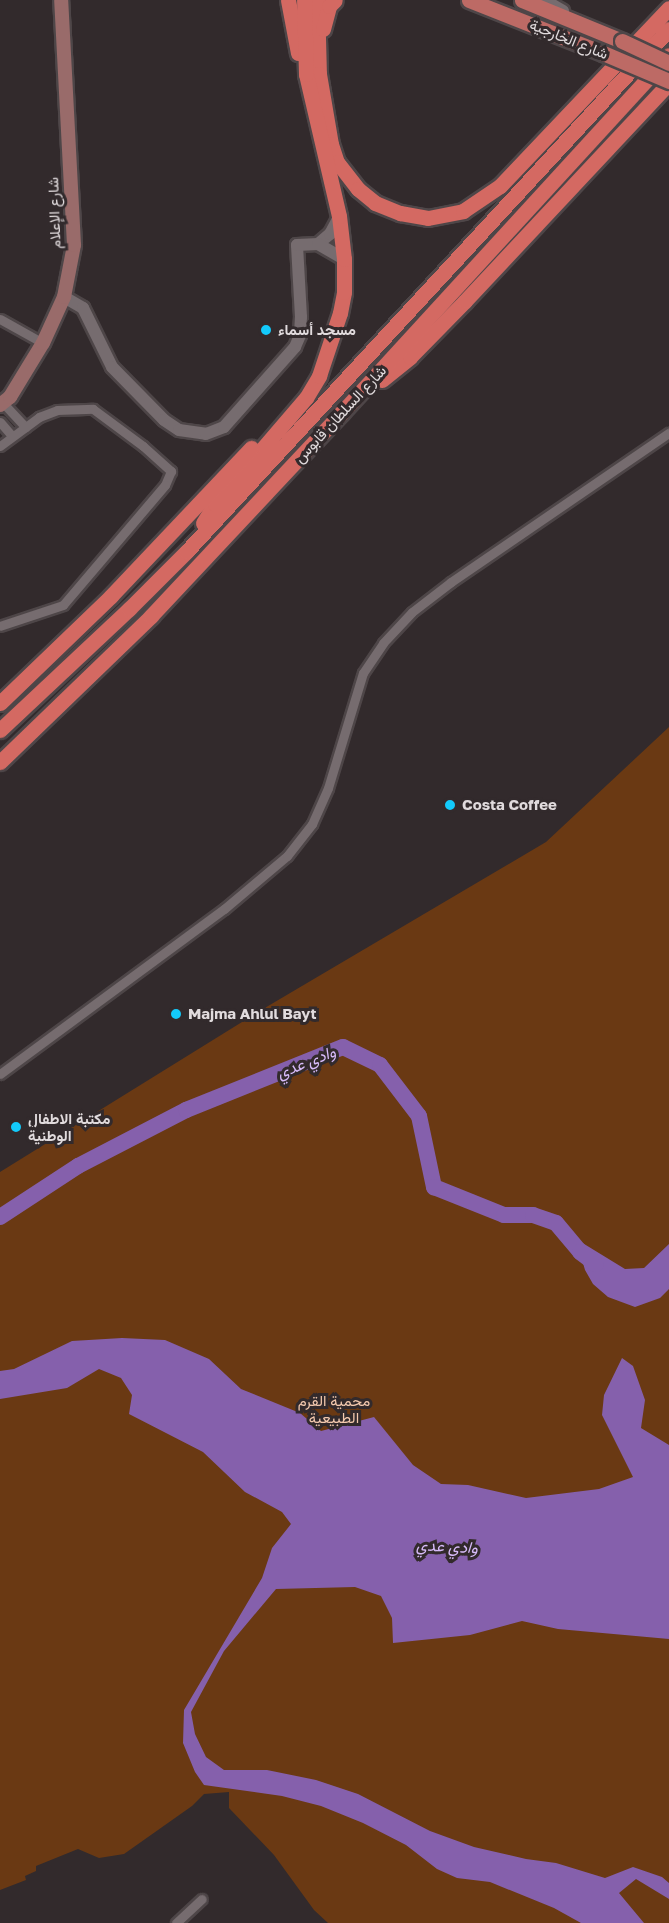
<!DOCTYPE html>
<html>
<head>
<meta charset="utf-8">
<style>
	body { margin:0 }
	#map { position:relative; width:669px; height:1923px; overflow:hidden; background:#322a2c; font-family:"Golos Text",Vazirmatn,sans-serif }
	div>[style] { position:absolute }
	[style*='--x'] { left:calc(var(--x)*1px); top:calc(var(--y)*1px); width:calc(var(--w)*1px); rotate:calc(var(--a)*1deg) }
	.green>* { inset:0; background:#6a3913 }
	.water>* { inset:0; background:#8560ac }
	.river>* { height:16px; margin:-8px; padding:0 8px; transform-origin:8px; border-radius:8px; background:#8560ac }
	.roads { filter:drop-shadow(2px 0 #4e4648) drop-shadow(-2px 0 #4e4648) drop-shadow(0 2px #4e4648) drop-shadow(0 -2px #4e4648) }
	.minor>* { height:9px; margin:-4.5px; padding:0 4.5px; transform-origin:4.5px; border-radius:4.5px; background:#766c6f }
	.tertiary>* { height:12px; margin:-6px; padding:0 6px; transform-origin:6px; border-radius:6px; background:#766c6f }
	.secondary>* { height:14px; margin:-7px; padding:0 7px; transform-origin:7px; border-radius:7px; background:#996b6a }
	.primary>* { height:15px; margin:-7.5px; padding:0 7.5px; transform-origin:7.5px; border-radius:7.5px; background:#bd6a65 }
	.trunk>* { height:15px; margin:-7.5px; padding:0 7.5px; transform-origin:7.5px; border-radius:7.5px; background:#d46962 }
	.bridges { filter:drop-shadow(2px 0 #4e4648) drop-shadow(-2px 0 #4e4648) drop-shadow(0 2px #4e4648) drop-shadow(0 -2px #4e4648) }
	.primary-bridge>* { height:15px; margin:-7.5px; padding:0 7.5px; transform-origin:7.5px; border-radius:7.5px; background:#bd6a65 }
	.dots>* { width:16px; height:16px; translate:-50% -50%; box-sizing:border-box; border:3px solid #322a2c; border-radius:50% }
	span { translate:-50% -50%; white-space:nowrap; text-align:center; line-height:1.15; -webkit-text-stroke:6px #322a2c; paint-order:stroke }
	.street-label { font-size:15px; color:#e1dbdd }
	.poi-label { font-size:15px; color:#e1dbdd; font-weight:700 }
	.left { translate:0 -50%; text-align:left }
	.park-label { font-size:15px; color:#f3c9ae }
	.water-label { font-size:16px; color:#d7bbf9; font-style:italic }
</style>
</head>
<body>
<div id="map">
	<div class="green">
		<i style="clip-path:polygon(669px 727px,669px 1923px,328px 1923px,314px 1910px,274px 1855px,229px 1808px,229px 1792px,204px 1794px,192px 1806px,124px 1854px,99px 1858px,78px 1849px,36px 1866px,36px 1871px,25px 1876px,26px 1880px,0 1890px,0 1172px,263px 1009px,546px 842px)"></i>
	</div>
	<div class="water">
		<i style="clip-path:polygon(576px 1239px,625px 1269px,644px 1268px,669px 1244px,669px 1289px,660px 1298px,635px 1307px,608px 1297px,593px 1284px,585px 1270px)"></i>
		<i style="clip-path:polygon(122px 1338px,165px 1340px,209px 1359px,241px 1389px,300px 1413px,321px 1431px,374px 1417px,413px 1465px,441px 1484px,468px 1485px,526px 1498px,599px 1489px,633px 1477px,602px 1415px,604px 1395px,622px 1358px,633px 1366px,645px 1400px,641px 1428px,669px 1445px,669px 1639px,558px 1629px,522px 1621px,470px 1635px,393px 1643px,392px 1618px,381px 1596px,355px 1587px,276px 1589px,224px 1651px,191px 1712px,195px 1734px,206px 1757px,224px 1770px,267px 1770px,316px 1780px,358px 1794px,430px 1831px,474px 1847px,526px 1859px,556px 1863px,605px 1878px,633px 1867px,662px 1877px,669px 1883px,669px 1899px,636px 1879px,619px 1893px,644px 1923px,581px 1923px,554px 1908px,490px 1882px,457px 1878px,437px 1869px,406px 1845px,363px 1823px,321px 1806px,282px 1796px,204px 1785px,195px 1772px,183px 1743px,184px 1710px,262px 1578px,272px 1548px,291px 1524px,282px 1512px,245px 1492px,203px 1452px,129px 1414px,132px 1395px,121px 1378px,99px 1369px,67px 1388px,0 1399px,0 1371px,14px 1369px,72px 1341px)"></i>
	</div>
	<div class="river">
		<i style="--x:0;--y:1217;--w:93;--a:-33.2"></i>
		<i style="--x:78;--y:1166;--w:122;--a:-27.4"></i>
		<i style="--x:186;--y:1110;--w:169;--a:-21.9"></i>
		<i style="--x:343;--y:1047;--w:41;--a:25.9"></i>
		<i style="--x:380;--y:1065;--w:64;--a:52.6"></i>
		<i style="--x:419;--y:1116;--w:73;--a:78.1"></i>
		<i style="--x:434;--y:1187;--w:75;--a:21.8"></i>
		<i style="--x:504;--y:1215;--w:29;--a:0"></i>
		<i style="--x:533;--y:1215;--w:24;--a:19"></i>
		<i style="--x:556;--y:1223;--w:38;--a:50"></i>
		<i style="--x:580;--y:1252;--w:20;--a:37"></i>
	</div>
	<div class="roads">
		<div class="minor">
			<i style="--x:0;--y:319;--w:49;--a:29.2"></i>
			<i style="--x:3;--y:403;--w:33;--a:47"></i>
			<i style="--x:0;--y:422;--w:18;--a:49"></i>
			<i style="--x:0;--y:446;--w:49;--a:-36.6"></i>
			<i style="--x:39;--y:417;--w:19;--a:-21"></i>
			<i style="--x:57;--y:410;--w:36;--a:-2"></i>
			<i style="--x:93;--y:409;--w:62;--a:36.5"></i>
			<i style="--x:143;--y:446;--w:38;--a:42"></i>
			<i style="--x:171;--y:471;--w:15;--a:113"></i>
			<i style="--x:165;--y:485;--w:157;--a:130.4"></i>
			<i style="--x:63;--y:605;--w:66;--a:161.6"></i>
			<i style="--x:0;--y:1074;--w:278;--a:-36.4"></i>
			<i style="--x:224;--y:909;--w:82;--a:-40.1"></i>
			<i style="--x:287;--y:856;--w:41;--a:-52"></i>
			<i style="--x:312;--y:824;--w:39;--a:-66"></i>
			<i style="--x:328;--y:788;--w:120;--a:-73.1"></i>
			<i style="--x:363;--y:673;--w:36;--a:-56"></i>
			<i style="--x:383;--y:643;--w:42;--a:-46.9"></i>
			<i style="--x:412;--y:612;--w:49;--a:-37.6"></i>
			<i style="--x:451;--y:582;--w:264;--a:-34.4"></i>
			<i style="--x:176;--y:1923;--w:35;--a:-43"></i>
		</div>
		<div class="tertiary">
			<i style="--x:544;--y:0;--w:22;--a:30"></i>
			<i style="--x:318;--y:244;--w:16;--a:-40"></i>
			<i style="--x:330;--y:234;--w:19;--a:-62"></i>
			<i style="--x:64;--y:297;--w:22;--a:30"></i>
			<i style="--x:83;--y:308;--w:66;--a:63.8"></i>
			<i style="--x:112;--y:367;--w:74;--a:45.5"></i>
			<i style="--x:164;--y:420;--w:18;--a:34"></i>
			<i style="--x:179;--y:430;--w:27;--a:8"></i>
			<i style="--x:206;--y:434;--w:19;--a:-21"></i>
			<i style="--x:224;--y:427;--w:107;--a:-48.4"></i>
			<i style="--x:295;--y:347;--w:13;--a:-67"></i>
			<i style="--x:300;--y:335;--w:18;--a:-87"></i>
			<i style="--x:301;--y:317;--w:72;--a:-93.2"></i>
			<i style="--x:297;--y:245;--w:21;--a:-3"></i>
			<i style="--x:318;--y:244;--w:30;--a:30"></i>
		</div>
		<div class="secondary">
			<i style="--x:0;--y:405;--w:13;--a:-39"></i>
			<i style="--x:10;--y:397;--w:63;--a:-58.6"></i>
			<i style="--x:43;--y:343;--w:51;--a:-65.5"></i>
			<i style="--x:64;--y:297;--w:53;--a:-79.1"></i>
			<i style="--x:74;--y:245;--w:245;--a:-93"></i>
		</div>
		<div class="primary">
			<i style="--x:469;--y:0;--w:144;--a:21.6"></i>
			<i style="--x:522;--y:0;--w:108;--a:22.3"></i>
		</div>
		<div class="trunk">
			<i style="--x:288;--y:0;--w:54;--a:79.3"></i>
			<i style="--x:317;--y:0;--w:74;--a:88.5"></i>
			<i style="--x:319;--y:74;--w:71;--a:80.3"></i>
			<i style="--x:331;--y:144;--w:19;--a:72"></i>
			<i style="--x:337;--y:162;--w:34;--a:52"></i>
			<i style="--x:358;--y:189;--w:22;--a:39"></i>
			<i style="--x:375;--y:203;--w:27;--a:22"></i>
			<i style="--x:400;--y:213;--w:28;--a:10"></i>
			<i style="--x:428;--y:218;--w:36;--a:-11"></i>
			<i style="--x:463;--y:211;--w:45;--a:-34"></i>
			<i style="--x:500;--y:186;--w:245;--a:-46.5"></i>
			<i style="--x:323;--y:29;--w:24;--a:-75"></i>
			<i style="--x:329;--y:6;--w:8;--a:-45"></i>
			<i style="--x:382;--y:380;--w:36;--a:-39"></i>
			<i style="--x:410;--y:357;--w:78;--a:-45.5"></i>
			<i style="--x:465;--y:301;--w:299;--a:-46.9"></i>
			<i style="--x:203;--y:523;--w:22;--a:-58"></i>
			<i style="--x:215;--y:504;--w:140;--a:-49.4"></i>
			<i style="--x:306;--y:398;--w:26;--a:-59"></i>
			<i style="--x:319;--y:376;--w:66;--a:-71.6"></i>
			<i style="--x:340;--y:313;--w:21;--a:-79"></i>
			<i style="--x:344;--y:292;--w:33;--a:-90"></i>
			<i style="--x:344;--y:259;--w:43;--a:-96.6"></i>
			<i style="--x:339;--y:216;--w:146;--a:-103.1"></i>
			<i style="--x:306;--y:74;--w:74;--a:-91.5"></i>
			<i style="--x:0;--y:703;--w:154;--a:-43.9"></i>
			<i style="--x:111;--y:596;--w:204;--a:-46.6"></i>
			<i style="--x:0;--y:730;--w:177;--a:-43.2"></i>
			<i style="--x:129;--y:609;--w:81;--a:-45"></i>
			<i style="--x:186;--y:552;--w:712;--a:-47.28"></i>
			<i style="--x:0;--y:762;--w:210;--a:-44"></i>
			<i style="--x:151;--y:616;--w:279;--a:-46.9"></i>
			<i style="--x:342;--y:412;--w:484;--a:-47.5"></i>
		</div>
	</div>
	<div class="bridges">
		<div class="primary-bridge">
			<i style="--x:622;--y:41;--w:52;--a:25.1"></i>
			<i style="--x:603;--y:53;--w:72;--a:23"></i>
		</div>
	</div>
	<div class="dots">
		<i style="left:266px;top:330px;background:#13cafb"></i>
		<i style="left:450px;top:805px;background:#13cafb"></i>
		<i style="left:176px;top:1014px;background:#13cafb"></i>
		<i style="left:16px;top:1127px;background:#13cafb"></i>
	</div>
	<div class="street-label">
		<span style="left:569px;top:39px;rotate:22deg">شارع الخارجية</span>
		<span style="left:54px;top:213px;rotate:-92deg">شارع الإعلام</span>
		<span style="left:340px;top:414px;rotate:-47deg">شارع السلطان قابوس</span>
	</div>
	<div class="poi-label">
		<span class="left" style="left:278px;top:330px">مسجد أسماء</span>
		<span class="left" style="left:462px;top:805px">Costa Coffee</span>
		<span class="left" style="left:188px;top:1014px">Majma Ahlul Bayt</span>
		<span class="left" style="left:28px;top:1127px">مكتبة الاطفال<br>الوطنية</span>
	</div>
	<div class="park-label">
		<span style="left:334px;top:1409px">محمية القرم<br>الطبيعية</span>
	</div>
	<div class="water-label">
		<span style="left:306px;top:1062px;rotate:-22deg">وادي عدي</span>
		<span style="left:447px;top:1546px;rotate:3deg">وادي عدي</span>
	</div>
</div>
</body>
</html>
